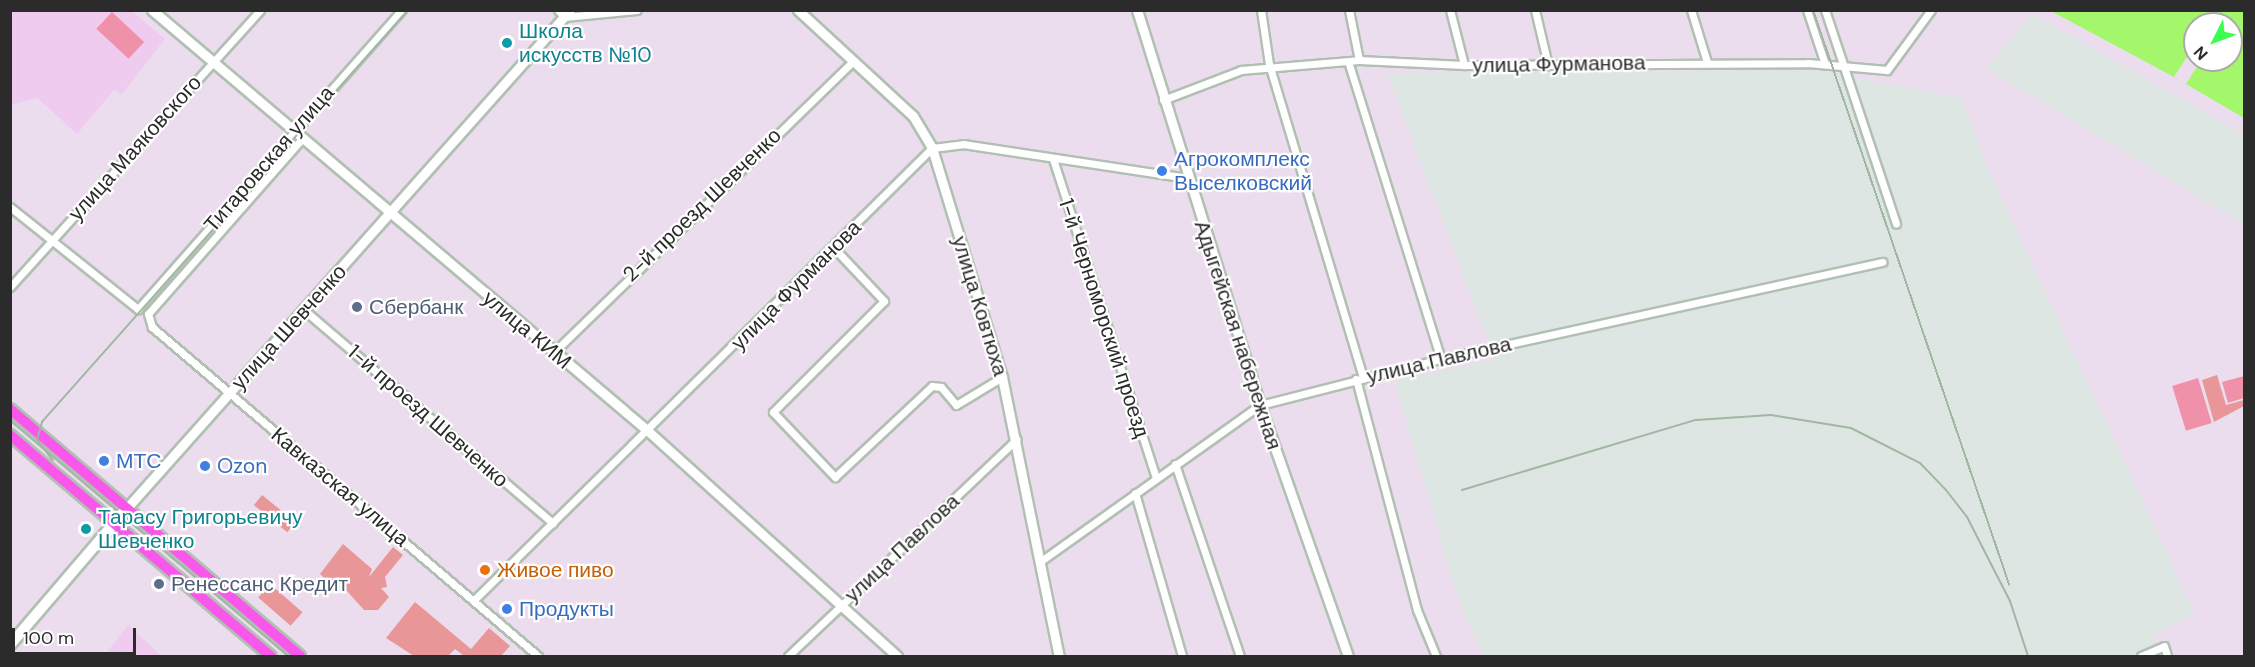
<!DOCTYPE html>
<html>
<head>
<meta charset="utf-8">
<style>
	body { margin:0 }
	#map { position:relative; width:2255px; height:667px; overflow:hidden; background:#ecddee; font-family:"DM Sans",sans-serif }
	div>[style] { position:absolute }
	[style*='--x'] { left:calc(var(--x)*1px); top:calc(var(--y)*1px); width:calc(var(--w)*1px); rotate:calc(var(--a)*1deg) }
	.industrial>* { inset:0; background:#dee6e3 }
	.education>* { inset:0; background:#f0cbf0 }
	.green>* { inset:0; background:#e89698; transform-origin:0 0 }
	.pitch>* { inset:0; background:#f091aa; transform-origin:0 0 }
	.water>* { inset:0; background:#a4f66a }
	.pier>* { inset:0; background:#ecddee }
	.roads { filter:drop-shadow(2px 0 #b1c0b2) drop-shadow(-2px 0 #b1c0b2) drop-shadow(0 2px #b1c0b2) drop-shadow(0 -2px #b1c0b2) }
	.minor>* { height:7px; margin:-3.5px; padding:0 3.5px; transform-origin:3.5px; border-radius:3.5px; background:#fff }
	.tertiary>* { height:9px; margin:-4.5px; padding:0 4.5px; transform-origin:4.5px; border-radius:4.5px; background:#fff }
	.secondary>* { height:10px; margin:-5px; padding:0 5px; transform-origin:5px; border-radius:5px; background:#fff }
	.primary>* { height:10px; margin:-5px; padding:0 5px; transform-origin:5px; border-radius:5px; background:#f956ec }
	.tram>* { height:1.5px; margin:-0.75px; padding:0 0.75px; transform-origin:0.75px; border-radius:0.75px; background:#9fb7a3 }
	.rail>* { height:2px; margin:-1px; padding:0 1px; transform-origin:1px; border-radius:1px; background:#9fb7a3 }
	.dots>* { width:16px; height:16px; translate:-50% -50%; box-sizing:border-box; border:3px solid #fff; border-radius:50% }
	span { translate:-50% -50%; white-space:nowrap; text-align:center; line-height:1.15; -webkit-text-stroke:4.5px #fff; paint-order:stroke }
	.culture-label { font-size:21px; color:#0d838f }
	.left { translate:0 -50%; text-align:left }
	.street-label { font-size:21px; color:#2b2b2b }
	.shop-label { font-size:21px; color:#366cbe }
	.service-label { font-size:21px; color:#4e5e75 }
	.food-label { font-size:21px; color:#c56008 }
	.frame { position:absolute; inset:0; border:12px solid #2b2b2b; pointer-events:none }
	.north { position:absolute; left:2183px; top:12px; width:60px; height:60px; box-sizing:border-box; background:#fff; border:2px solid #aaa; border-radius:50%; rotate:228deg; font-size:16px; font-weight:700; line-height:24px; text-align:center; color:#2b2b2b }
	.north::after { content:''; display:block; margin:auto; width:21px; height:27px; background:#39ff52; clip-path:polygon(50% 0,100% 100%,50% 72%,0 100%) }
	.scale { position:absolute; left:12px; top:628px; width:124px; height:27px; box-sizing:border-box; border:3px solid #2b2b2b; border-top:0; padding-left:8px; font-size:18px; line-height:21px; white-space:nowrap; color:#2b2b2b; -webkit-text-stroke:4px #fff; paint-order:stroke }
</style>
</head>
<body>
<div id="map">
	<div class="industrial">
		<i style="clip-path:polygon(2032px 14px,2244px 135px,2244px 225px,1986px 68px)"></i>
		<i style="clip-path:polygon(1815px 70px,1962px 98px,1993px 180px,2195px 613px,2154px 635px,2160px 656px,1483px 656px,1459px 601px,1394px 380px,1495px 360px,1387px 73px)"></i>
	</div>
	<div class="education">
		<i style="clip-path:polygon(11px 11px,132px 11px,165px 39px,122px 94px,114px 90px,77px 134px,37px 98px,11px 105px)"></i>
		<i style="clip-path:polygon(128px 625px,162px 656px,104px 656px)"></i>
	</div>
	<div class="green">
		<i style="clip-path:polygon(2217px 375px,2226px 405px,2244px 400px,2244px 406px,2214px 422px,2202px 380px)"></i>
		<i style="left:262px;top:495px;width:43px;height:13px;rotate:39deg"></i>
		<i style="clip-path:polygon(343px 544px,372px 569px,369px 577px,393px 547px,403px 555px,385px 577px,387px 587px,381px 588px,389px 597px,378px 610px,364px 610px,337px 580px,332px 585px,320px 574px)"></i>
		<i style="left:270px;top:584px;width:43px;height:18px;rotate:41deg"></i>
		<i style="clip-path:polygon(415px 602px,471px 649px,489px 628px,510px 646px,501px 656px,464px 656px,455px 649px,448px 656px,414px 656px,386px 638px)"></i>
	</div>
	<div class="pitch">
		<i style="left:112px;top:12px;width:44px;height:23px;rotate:43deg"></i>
		<i style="clip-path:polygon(2244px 376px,2244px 398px,2228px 403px,2222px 382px)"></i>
		<i style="left:2198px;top:378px;width:47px;height:27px;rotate:73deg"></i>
	</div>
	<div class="water">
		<i style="clip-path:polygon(evenodd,2051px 11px,2244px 11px,2244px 118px,2174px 77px,2051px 11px,2195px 24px,2231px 24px,2231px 60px,2195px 60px,2195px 24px)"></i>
	</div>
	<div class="pier">
		<i style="clip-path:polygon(2195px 44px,2195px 60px,2201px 60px,2186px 84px,2174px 77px)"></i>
	</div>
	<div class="roads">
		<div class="minor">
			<i style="--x:558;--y:10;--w:9;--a:49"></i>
			<i style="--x:564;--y:17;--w:73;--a:-5.5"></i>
			<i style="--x:1261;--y:10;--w:55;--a:81.6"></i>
			<i style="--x:1269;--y:64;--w:328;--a:73.3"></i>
			<i style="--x:1349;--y:10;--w:51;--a:78.7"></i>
			<i style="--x:1450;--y:10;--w:57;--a:75.7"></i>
			<i style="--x:1535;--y:10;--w:57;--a:76.7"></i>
			<i style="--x:1691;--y:10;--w:54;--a:72.9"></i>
			<i style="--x:1807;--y:10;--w:57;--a:71.6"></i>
			<i style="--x:1825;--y:10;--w:225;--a:71.6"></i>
			<i style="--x:1348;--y:61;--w:312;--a:72.7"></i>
			<i style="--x:1163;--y:100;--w:84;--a:-21"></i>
			<i style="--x:1241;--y:70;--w:118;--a:-4.8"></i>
			<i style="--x:1359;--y:60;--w:105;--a:2.7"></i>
			<i style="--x:1464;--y:65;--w:344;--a:-0.3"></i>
			<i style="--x:1808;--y:63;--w:79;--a:5.1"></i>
			<i style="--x:1887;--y:70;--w:74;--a:-53.7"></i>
			<i style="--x:300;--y:141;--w:230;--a:131.3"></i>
			<i style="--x:148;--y:314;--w:14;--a:73"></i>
			<i style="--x:152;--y:327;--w:507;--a:40.44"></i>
			<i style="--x:1053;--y:159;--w:335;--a:72.1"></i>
			<i style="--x:10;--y:207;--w:164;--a:38.6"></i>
			<i style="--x:138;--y:309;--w:399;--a:-48.6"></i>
			<i style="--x:834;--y:248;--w:73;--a:46.7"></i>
			<i style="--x:884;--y:301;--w:157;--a:135"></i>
			<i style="--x:773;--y:412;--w:90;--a:46.4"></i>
			<i style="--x:835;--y:477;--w:133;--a:-43.2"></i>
			<i style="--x:932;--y:386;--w:9;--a:6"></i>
			<i style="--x:941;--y:387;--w:23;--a:50"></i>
			<i style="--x:956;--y:405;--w:54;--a:-31.3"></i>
			<i style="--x:10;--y:287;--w:373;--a:-47.9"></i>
			<i style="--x:303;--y:309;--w:329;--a:40.6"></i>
			<i style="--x:554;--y:352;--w:417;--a:-44.2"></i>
			<i style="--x:1356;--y:379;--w:239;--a:75.2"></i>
			<i style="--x:1417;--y:610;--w:50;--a:67.6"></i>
			<i style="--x:1175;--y:464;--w:203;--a:71.3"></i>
			<i style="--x:1135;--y:493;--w:170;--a:73.9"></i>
			<i style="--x:1041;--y:561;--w:269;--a:-35.5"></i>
			<i style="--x:1260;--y:405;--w:187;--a:-14.3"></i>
			<i style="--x:1441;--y:359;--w:452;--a:-12.4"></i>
			<i style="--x:474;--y:600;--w:643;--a:-44.62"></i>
			<i style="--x:932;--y:148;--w:31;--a:-7"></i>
			<i style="--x:963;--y:144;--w:227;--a:8.6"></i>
			<i style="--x:788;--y:656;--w:315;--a:-43.5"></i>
			<i style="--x:2141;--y:656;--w:25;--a:-23"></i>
			<i style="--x:2164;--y:646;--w:10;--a:73"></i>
		</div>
		<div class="tertiary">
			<i style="--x:152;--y:10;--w:651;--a:40.32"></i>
			<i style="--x:648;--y:431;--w:336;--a:42.1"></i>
			<i style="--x:798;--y:10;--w:156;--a:42.7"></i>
			<i style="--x:913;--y:116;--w:37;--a:59"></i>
			<i style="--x:932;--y:148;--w:239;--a:73"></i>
			<i style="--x:1002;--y:377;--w:285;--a:78.5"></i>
			<i style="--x:1137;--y:10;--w:414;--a:72.7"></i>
			<i style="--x:1260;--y:405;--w:266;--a:70.7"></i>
			<i style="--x:126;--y:509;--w:668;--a:-48.34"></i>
		</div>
		<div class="secondary">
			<i style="--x:10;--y:645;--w:179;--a:-49.5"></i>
		</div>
		<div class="primary">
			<i style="--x:10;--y:409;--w:381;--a:40.4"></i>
			<i style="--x:10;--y:435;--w:342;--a:40.3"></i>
		</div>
	</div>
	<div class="tram">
		<i style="--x:10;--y:420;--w:365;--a:40.3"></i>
		<i style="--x:53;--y:461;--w:26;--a:-127"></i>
		<i style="--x:37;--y:440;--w:19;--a:-74"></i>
		<i style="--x:42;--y:422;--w:551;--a:-48.38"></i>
	</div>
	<div class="rail">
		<i style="--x:1813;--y:10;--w:607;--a:71.15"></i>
		<i style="--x:1462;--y:490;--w:244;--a:-16.7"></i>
		<i style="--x:1696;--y:420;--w:75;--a:-3.8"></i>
		<i style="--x:1771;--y:415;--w:81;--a:9.2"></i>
		<i style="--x:1851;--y:428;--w:77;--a:26.9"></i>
		<i style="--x:1920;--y:463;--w:37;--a:46"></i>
		<i style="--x:1946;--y:490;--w:34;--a:52"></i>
		<i style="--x:1967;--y:517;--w:94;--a:62.9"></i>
		<i style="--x:2010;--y:601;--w:58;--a:71.9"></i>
	</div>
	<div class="dots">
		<i style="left:507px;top:43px;background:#0f9aa8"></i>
		<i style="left:1162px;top:171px;background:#3f7fe0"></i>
		<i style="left:357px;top:307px;background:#5c6f8a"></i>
		<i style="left:104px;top:461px;background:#3f7fe0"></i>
		<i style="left:205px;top:466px;background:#3f7fe0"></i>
		<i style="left:86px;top:529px;background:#0f9aa8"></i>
		<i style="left:485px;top:570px;background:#e8710a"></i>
		<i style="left:159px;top:584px;background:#5c6f8a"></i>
		<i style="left:507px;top:609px;background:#3f7fe0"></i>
	</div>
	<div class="culture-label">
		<span class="left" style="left:519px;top:43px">Школа<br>искусств №10</span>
		<span class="left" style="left:98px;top:529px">Тарасу Григорьевичу<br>Шевченко</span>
	</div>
	<div class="street-label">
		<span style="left:1559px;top:64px;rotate:-1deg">улица Фурманова</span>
		<span style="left:135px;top:148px;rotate:-48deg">улица Маяковского</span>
		<span style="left:269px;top:159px;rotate:-49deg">Титаровская улица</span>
		<span style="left:702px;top:205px;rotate:-44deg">2-й проезд Шевченко</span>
		<span style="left:796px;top:285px;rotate:-45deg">улица Фурманова</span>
		<span style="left:980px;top:306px;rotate:73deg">улица Ковтюха</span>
		<span style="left:1104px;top:318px;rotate:72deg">1-й Черноморский проезд</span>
		<span style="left:289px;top:327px;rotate:-48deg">улица Шевченко</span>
		<span style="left:527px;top:330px;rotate:40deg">улица КИМ</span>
		<span style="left:1238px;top:335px;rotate:72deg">Адыгейская набережная</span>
		<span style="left:1439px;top:360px;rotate:-13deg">улица Павлова</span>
		<span style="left:428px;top:416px;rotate:41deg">1-й проезд Шевченко</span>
		<span style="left:340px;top:487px;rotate:40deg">Кавказская улица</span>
		<span style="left:902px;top:548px;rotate:-43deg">улица Павлова</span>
	</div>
	<div class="shop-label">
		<span class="left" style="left:1174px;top:171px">Агрокомплекс<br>Выселковский</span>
		<span class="left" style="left:116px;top:461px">МТС</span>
		<span class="left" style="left:217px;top:466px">Ozon</span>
		<span class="left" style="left:519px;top:609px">Продукты</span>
	</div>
	<div class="service-label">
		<span class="left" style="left:369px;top:307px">Сбербанк</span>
		<span class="left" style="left:171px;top:584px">Ренессанс Кредит</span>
	</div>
	<div class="food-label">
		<span class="left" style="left:497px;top:570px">Живое пиво</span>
	</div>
	<div class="frame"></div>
	<div class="north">N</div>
	<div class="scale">100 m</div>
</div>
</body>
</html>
